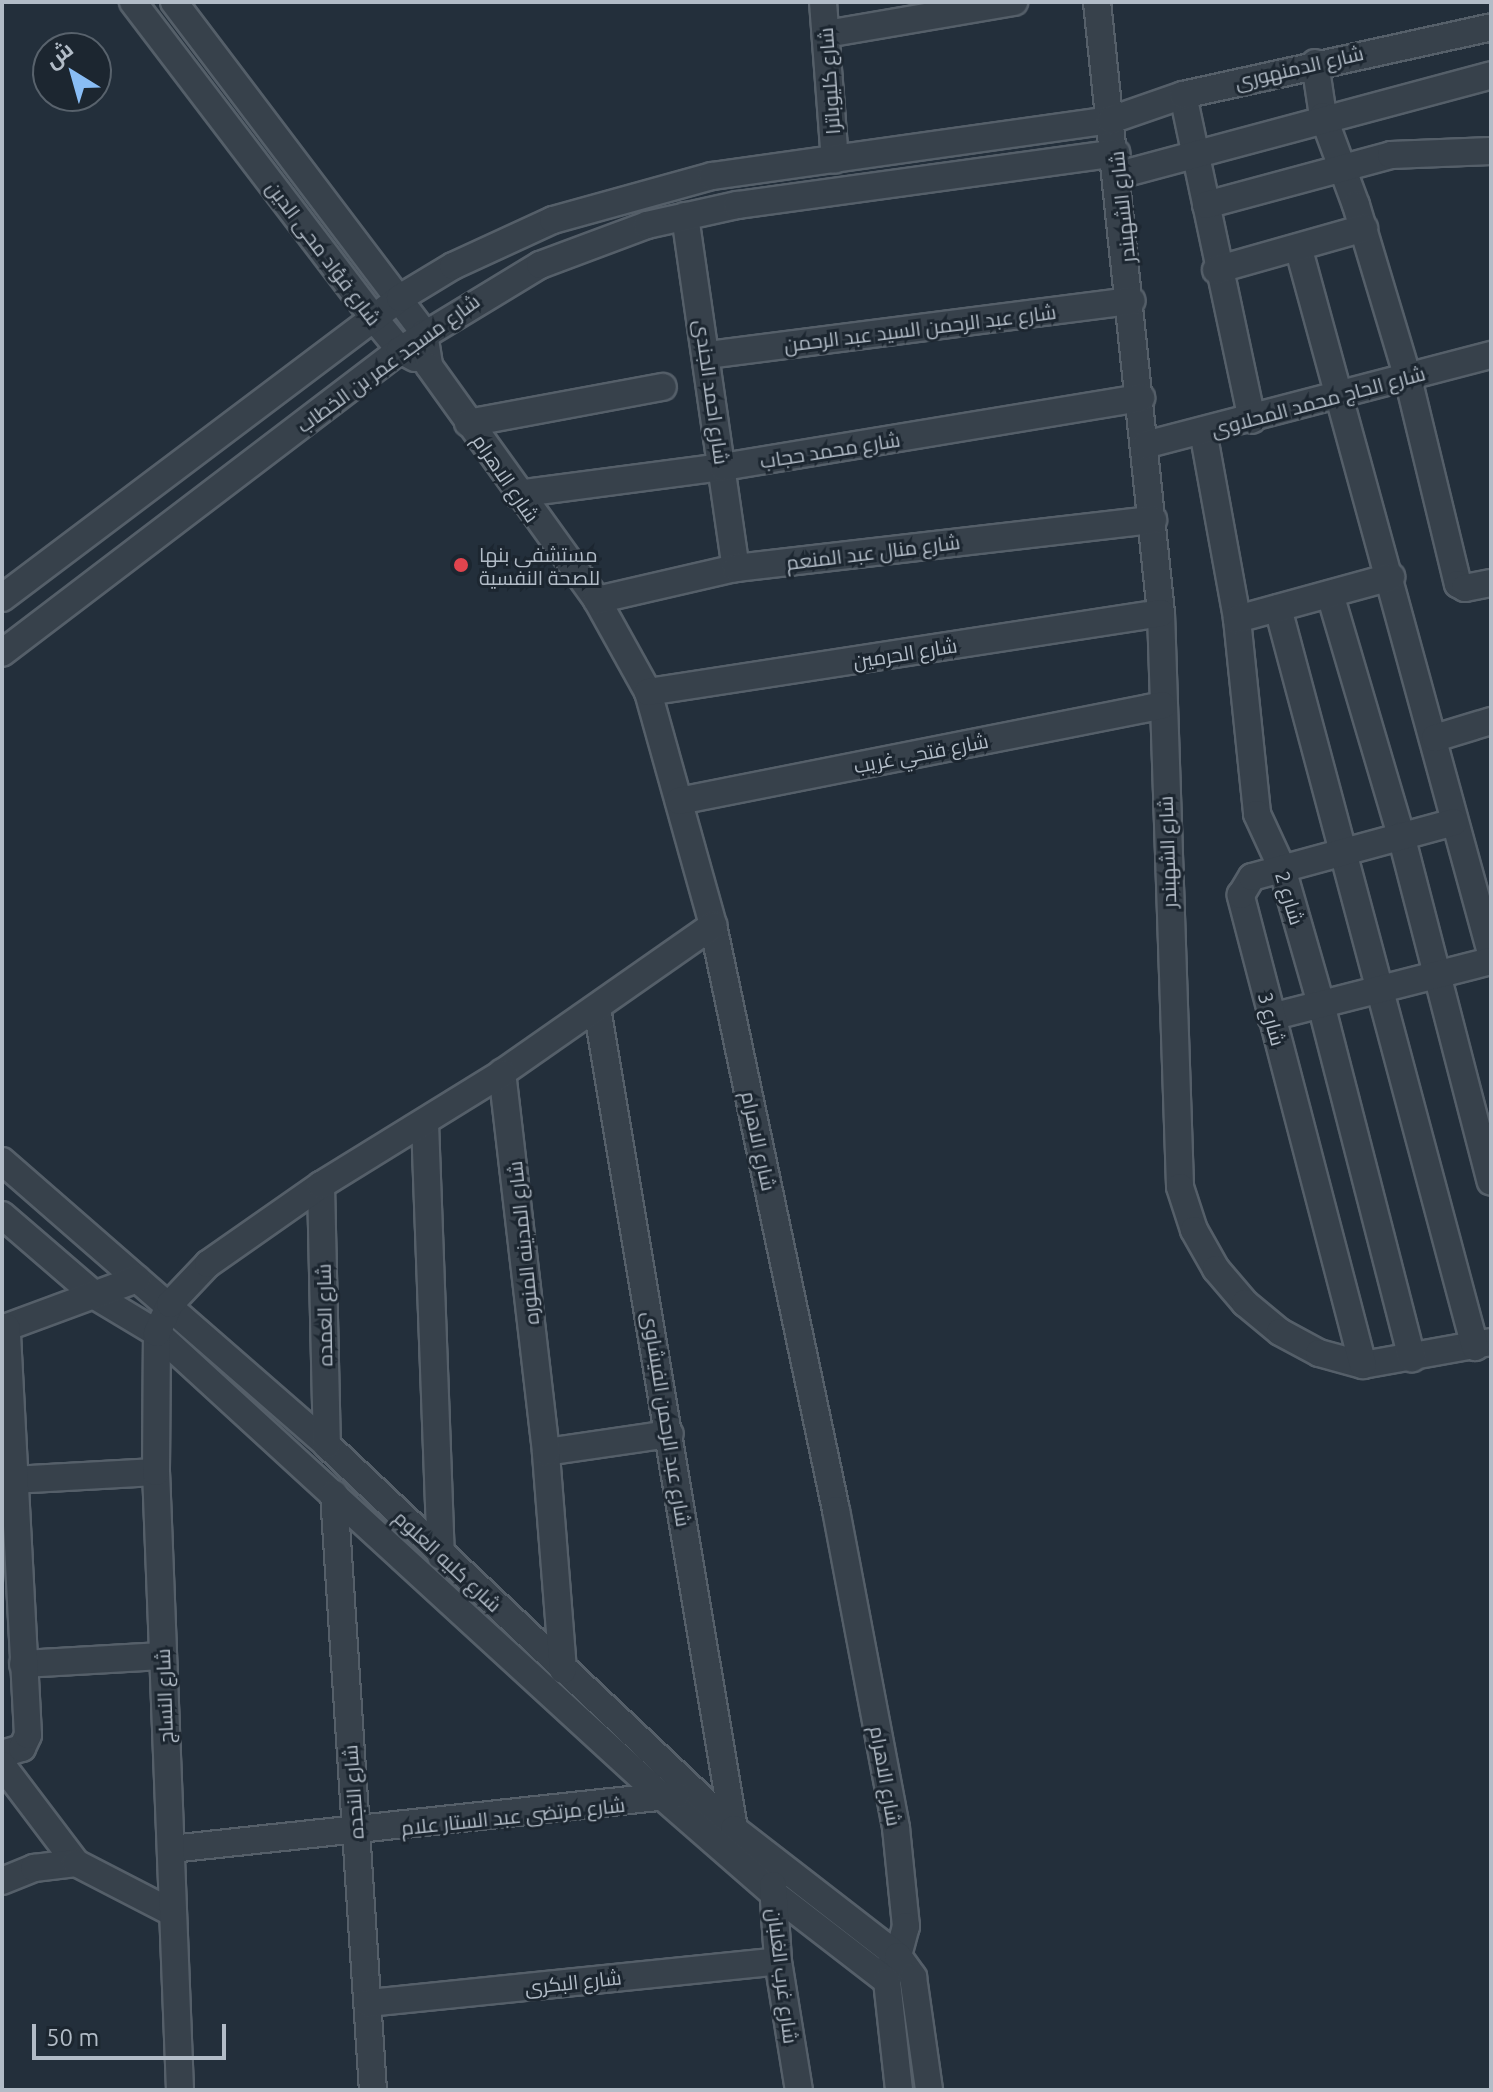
<!DOCTYPE html>
<html>
<head>
<meta charset="utf-8">
<style>
	body { margin:0 }
	#map { position:relative; width:1493px; height:2092px; overflow:hidden; background:#232f3b; font-family:Ubuntu,Cairo,sans-serif }
	div>[style] { position:absolute }
	[style*='--x'] { left:calc(var(--x)*1px); top:calc(var(--y)*1px); width:calc(var(--w)*1px); rotate:calc(var(--a)*1deg) }
	.roads { filter:drop-shadow(2px 0 #555f69) drop-shadow(-2px 0 #555f69) drop-shadow(0 2px #555f69) drop-shadow(0 -2px #555f69) }
	.minor>* { height:26px; margin:-13px; padding:0 13px; transform-origin:13px; border-radius:13px; background:#37414b }
	.dots>* { width:22px; height:22px; translate:-50% -50%; box-sizing:border-box; border:4px solid #1c2630; border-radius:50% }
	span { translate:-50% -50%; white-space:nowrap; text-align:center; line-height:1.15; -webkit-text-stroke:6px #1c2630; paint-order:stroke }
	.street-label { font-size:20px; color:#b2bcc7 }
	.poi-label { font-size:20px; color:#b2bcc7 }
	.left { translate:0 -50%; text-align:left }
	.frame { position:absolute; inset:0; border:4px solid #b2bcc7; pointer-events:none }
	.north { position:absolute; left:32px; top:32px; width:80px; height:80px; box-sizing:border-box; background:#1c2630; border:2px solid #58626c; border-radius:50%; rotate:323deg; font-size:22px; font-weight:700; line-height:32px; text-align:center; color:#b2bcc7 }
	.north::after { content:''; display:block; margin:auto; width:28px; height:36px; background:#89bdf5; clip-path:polygon(50% 0,100% 100%,50% 72%,0 100%) }
	.scale { position:absolute; left:32px; top:2024px; width:194px; height:36px; box-sizing:border-box; border:4px solid #b2bcc7; border-top:0; padding-left:10px; font-size:24px; line-height:28px; white-space:nowrap; color:#b2bcc7; -webkit-text-stroke:6px #1c2630; paint-order:stroke }
</style>
</head>
<body>
<div id="map">
	<div class="roads">
		<div class="minor">
			<i style="--x:133;--y:2;--w:396;--a:52.7"></i>
			<i style="--x:373;--y:317;--w:43;--a:50.7"></i>
			<i style="--x:400;--y:350;--w:17;--a:28"></i>
			<i style="--x:174;--y:2;--w:415;--a:52.9"></i>
			<i style="--x:424;--y:333;--w:33;--a:81"></i>
			<i style="--x:429;--y:366;--w:288;--a:54.3"></i>
			<i style="--x:597;--y:600;--w:105;--a:61"></i>
			<i style="--x:648;--y:692;--w:242;--a:74.4"></i>
			<i style="--x:713;--y:925;--w:598;--a:78.13"></i>
			<i style="--x:836;--y:1510;--w:324;--a:79.3"></i>
			<i style="--x:896;--y:1828;--w:99;--a:84.2"></i>
			<i style="--x:906;--y:1926;--w:31;--a:105"></i>
			<i style="--x:898;--y:1956;--w:26;--a:129"></i>
			<i style="--x:823;--y:2;--w:158;--a:85.7"></i>
			<i style="--x:1097;--y:2;--w:614;--a:84.02"></i>
			<i style="--x:1161;--y:613;--w:574;--a:88.1"></i>
			<i style="--x:1180;--y:1187;--w:45;--a:72"></i>
			<i style="--x:1194;--y:1230;--w:45;--a:60.6"></i>
			<i style="--x:1216;--y:1269;--w:45;--a:49.5"></i>
			<i style="--x:1245;--y:1303;--w:45;--a:39.6"></i>
			<i style="--x:1280;--y:1332;--w:44;--a:28.3"></i>
			<i style="--x:1319;--y:1353;--w:46;--a:15.3"></i>
			<i style="--x:1363;--y:1365;--w:130;--a:-10.2"></i>
			<i style="--x:826;--y:34;--w:191;--a:-9.7"></i>
			<i style="--x:1315;--y:63;--w:54;--a:81.4"></i>
			<i style="--x:1323;--y:116;--w:95;--a:69.7"></i>
			<i style="--x:1356;--y:205;--w:181;--a:73.3"></i>
			<i style="--x:1408;--y:378;--w:212;--a:76.4"></i>
			<i style="--x:1458;--y:584;--w:8;--a:30"></i>
			<i style="--x:1465;--y:588;--w:26;--a:-11"></i>
			<i style="--x:1183;--y:95;--w:332;--a:78"></i>
			<i style="--x:1119;--y:175;--w:385;--a:-15"></i>
			<i style="--x:1206;--y:205;--w:192;--a:-15.1"></i>
			<i style="--x:1391;--y:155;--w:100;--a:-2.3"></i>
			<i style="--x:685;--y:216;--w:356;--a:81.8"></i>
			<i style="--x:1299;--y:250;--w:729;--a:74.72"></i>
			<i style="--x:1216;--y:270;--w:154;--a:-15.8"></i>
			<i style="--x:708;--y:355;--w:427;--a:-7.3"></i>
			<i style="--x:468;--y:423;--w:198;--a:-10.5"></i>
			<i style="--x:1203;--y:431;--w:191;--a:79.7"></i>
			<i style="--x:1237;--y:619;--w:196;--a:84.1"></i>
			<i style="--x:1257;--y:814;--w:60;--a:65.2"></i>
			<i style="--x:1282;--y:868;--w:141;--a:74"></i>
			<i style="--x:1321;--y:1004;--w:366;--a:75.6"></i>
			<i style="--x:1145;--y:445;--w:358;--a:-14.6"></i>
			<i style="--x:517;--y:494;--w:208;--a:-7.5"></i>
			<i style="--x:723;--y:467;--w:424;--a:-9.4"></i>
			<i style="--x:1330;--y:594;--w:251;--a:73.6"></i>
			<i style="--x:1401;--y:835;--w:358;--a:75.5"></i>
			<i style="--x:2;--y:598;--w:498;--a:-37"></i>
			<i style="--x:400;--y:298;--w:62;--a:-31.1"></i>
			<i style="--x:453;--y:266;--w:110;--a:-24.7"></i>
			<i style="--x:553;--y:220;--w:165;--a:-15.5"></i>
			<i style="--x:712;--y:176;--w:403;--a:-8"></i>
			<i style="--x:1111;--y:120;--w:76;--a:-19.1"></i>
			<i style="--x:1183;--y:95;--w:315;--a:-12.4"></i>
			<i style="--x:597;--y:600;--w:143;--a:-13"></i>
			<i style="--x:736;--y:568;--w:420;--a:-6.6"></i>
			<i style="--x:1278;--y:608;--w:765;--a:75.07"></i>
			<i style="--x:1237;--y:619;--w:160;--a:-15.3"></i>
			<i style="--x:2;--y:653;--w:500;--a:-37.28"></i>
			<i style="--x:400;--y:350;--w:164;--a:-31.3"></i>
			<i style="--x:540;--y:265;--w:114;--a:-20.5"></i>
			<i style="--x:647;--y:225;--w:92;--a:-12.5"></i>
			<i style="--x:737;--y:205;--w:383;--a:-7.8"></i>
			<i style="--x:648;--y:692;--w:519;--a:-8.75"></i>
			<i style="--x:1435;--y:738;--w:59;--a:-16.9"></i>
			<i style="--x:679;--y:801;--w:493;--a:-11.2"></i>
			<i style="--x:597;--y:1008;--w:832;--a:80.53"></i>
			<i style="--x:1271;--y:1017;--w:227;--a:-14.3"></i>
			<i style="--x:425;--y:1123;--w:433;--a:87.9"></i>
			<i style="--x:2;--y:1161;--w:432;--a:41.1"></i>
			<i style="--x:327;--y:1445;--w:560;--a:43.33"></i>
			<i style="--x:734;--y:1829;--w:207;--a:37.8"></i>
			<i style="--x:898;--y:1956;--w:26;--a:54"></i>
			<i style="--x:913;--y:1977;--w:114;--a:81.9"></i>
			<i style="--x:321;--y:1185;--w:260;--a:88.7"></i>
			<i style="--x:2;--y:1215;--w:125;--a:40.8"></i>
			<i style="--x:97;--y:1297;--w:70;--a:31"></i>
			<i style="--x:157;--y:1333;--w:688;--a:42.53"></i>
			<i style="--x:664;--y:1798;--w:145;--a:41.1"></i>
			<i style="--x:773;--y:1893;--w:144;--a:37.7"></i>
			<i style="--x:887;--y:1981;--w:110;--a:83.7"></i>
			<i style="--x:2;--y:1329;--w:144;--a:-20.3"></i>
			<i style="--x:1363;--y:1365;--w:486;--a:-104.6"></i>
			<i style="--x:1241;--y:895;--w:21;--a:-59"></i>
			<i style="--x:1252;--y:877;--w:209;--a:-15.2"></i>
			<i style="--x:546;--y:1452;--w:125;--a:-8.3"></i>
			<i style="--x:12;--y:1480;--w:144;--a:-3.2"></i>
			<i style="--x:334;--y:1494;--w:597;--a:86.26"></i>
			<i style="--x:23;--y:1664;--w:139;--a:-3.3"></i>
			<i style="--x:563;--y:1670;--w:219;--a:-94.5"></i>
			<i style="--x:546;--y:1452;--w:382;--a:-96.6"></i>
			<i style="--x:502;--y:1073;--w:258;--a:-35"></i>
			<i style="--x:2;--y:1754;--w:21;--a:-17"></i>
			<i style="--x:22;--y:1748;--w:14;--a:-65"></i>
			<i style="--x:28;--y:1735;--w:408;--a:-93"></i>
			<i style="--x:2;--y:1765;--w:123;--a:52.9"></i>
			<i style="--x:171;--y:1849;--w:508;--a:-6.1"></i>
			<i style="--x:2;--y:1881;--w:35;--a:-22"></i>
			<i style="--x:34;--y:1868;--w:42;--a:-6.8"></i>
			<i style="--x:76;--y:1863;--w:107;--a:27.3"></i>
			<i style="--x:773;--y:1885;--w:76;--a:86.2"></i>
			<i style="--x:778;--y:1961;--w:131;--a:80.8"></i>
			<i style="--x:368;--y:2003;--w:412;--a:-5.8"></i>
			<i style="--x:180;--y:2090;--w:618;--a:-92.22"></i>
			<i style="--x:156;--y:1472;--w:139;--a:-89.6"></i>
			<i style="--x:157;--y:1333;--w:32;--a:-66"></i>
			<i style="--x:170;--y:1304;--w:55;--a:-46.5"></i>
			<i style="--x:208;--y:1264;--w:138;--a:-35"></i>
			<i style="--x:321;--y:1185;--w:213;--a:-31.7"></i>
		</div>
	</div>
	<div class="dots">
		<i style="left:461px;top:565px;background:#e0444e"></i>
	</div>
	<div class="street-label">
		<span style="left:1299px;top:67px;rotate:-13deg">شارع الدمنهورى</span>
		<span style="left:829px;top:81px;rotate:-94deg">شارع كليوباترا</span>
		<span style="left:1122px;top:207px;rotate:-96deg">شارع الشهبندر</span>
		<span style="left:324px;top:253px;rotate:53deg">شارع فؤاد محى الدين</span>
		<span style="left:920px;top:328px;rotate:-7deg">شارع عبد الرحمن السيد عبد الرحمن</span>
		<span style="left:388px;top:363px;rotate:-36deg">شارع مسجد عمر بن الخطاب</span>
		<span style="left:712px;top:392px;rotate:82deg">شارع احمد الجندى</span>
		<span style="left:1318px;top:401px;rotate:-15deg">شارع الحاج محمد المحلاوى</span>
		<span style="left:830px;top:450px;rotate:-9deg">شارع محمد حجاب</span>
		<span style="left:506px;top:478px;rotate:56deg">شارع الاهرام</span>
		<span style="left:873px;top:552px;rotate:-7deg">شارع منال عبد المنعم</span>
		<span style="left:905px;top:653px;rotate:-9deg">شارع الحرمين</span>
		<span style="left:921px;top:753px;rotate:-11deg">شارع فتحي غريب</span>
		<span style="left:1167px;top:852px;rotate:-92deg">شارع الشهبندر</span>
		<span style="left:1290px;top:898px;rotate:73deg">شارع 2</span>
		<span style="left:1272px;top:1019px;rotate:75deg">شارع 3</span>
		<span style="left:759px;top:1141px;rotate:78deg">شارع الاهرام</span>
		<span style="left:523px;top:1243px;rotate:-96deg">شارع المدينه المنوره</span>
		<span style="left:324px;top:1315px;rotate:-91deg">شارع العمده</span>
		<span style="left:667px;top:1419px;rotate:81deg">شارع عبد الرحمن الفيشاوى</span>
		<span style="left:448px;top:1561px;rotate:43deg">شارع كليه العلوم</span>
		<span style="left:164px;top:1696px;rotate:-92deg">شارع النساج</span>
		<span style="left:886px;top:1776px;rotate:80deg">شارع الاهرام</span>
		<span style="left:353px;top:1792px;rotate:-94deg">شارع النجده</span>
		<span style="left:513px;top:1816px;rotate:-6deg">شارع مرتضى عبد الستار علام</span>
		<span style="left:783px;top:1976px;rotate:83deg">شارع غرب الغلبان</span>
		<span style="left:573px;top:1982px;rotate:-6deg">شارع البكرى</span>
	</div>
	<div class="poi-label">
		<span class="left" style="left:479px;top:566px">مستشفى بنها<br>للصحة النفسية</span>
	</div>
	<div class="frame"></div>
	<div class="north">ش</div>
	<div class="scale">50 m</div>
</div>
</body>
</html>
